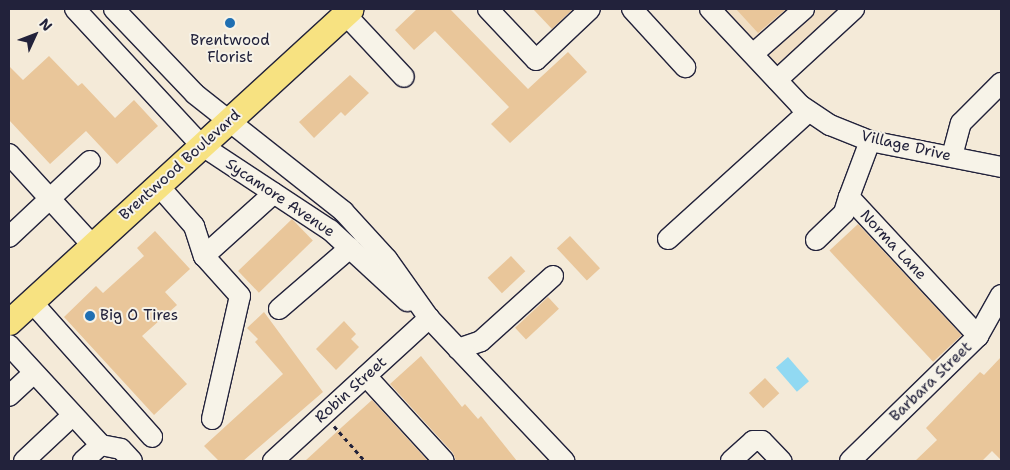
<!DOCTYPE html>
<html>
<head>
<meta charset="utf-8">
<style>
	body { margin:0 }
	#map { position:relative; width:1010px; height:470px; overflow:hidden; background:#f4ead8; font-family:"Shantell Sans",sans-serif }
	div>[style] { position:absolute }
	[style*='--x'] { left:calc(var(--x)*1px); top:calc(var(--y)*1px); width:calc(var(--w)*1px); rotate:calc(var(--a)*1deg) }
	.built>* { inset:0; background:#f1dfc5 }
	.water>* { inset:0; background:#91d9f2; transform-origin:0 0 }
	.building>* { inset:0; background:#e9c69a; transform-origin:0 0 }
	.path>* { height:3px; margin-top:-1.5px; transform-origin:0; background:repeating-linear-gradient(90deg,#22223b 0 4px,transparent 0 8px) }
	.roads { filter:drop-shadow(1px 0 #22223b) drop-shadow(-1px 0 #22223b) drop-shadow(0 1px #22223b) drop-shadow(0 -1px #22223b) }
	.minor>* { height:20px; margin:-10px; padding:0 10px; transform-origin:10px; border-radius:10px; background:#f7f3e8 }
	.major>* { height:25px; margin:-12.5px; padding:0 12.5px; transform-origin:12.5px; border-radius:12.5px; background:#f7e281 }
	.dots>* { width:14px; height:14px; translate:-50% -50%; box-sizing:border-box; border:2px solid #f7f3e8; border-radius:50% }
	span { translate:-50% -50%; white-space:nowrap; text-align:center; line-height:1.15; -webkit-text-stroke:4px #f7f3e8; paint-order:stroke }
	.poi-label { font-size:15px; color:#22223b }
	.left { translate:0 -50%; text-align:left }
	.street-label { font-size:15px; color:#22223b }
	.frame { position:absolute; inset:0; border:10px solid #22223b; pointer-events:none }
	.north { position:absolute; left:10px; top:10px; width:50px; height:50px; -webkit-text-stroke:4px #f7f3e8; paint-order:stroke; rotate:47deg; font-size:14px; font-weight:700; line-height:20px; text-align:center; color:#22223b }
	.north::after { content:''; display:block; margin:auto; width:18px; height:22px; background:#22223b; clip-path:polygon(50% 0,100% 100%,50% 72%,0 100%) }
</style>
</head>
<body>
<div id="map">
	<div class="built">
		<i style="clip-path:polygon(721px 9px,839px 9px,775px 68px)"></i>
	</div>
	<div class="water">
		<i style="left:788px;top:357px;width:32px;height:16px;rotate:49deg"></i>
	</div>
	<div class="building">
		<i style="clip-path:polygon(417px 9px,450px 9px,528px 89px,568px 52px,587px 72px,510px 143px,491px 124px,509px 107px,435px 31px,414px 50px,395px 30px)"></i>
		<i style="clip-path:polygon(533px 9px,573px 9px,552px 29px)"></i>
		<i style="clip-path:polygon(736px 9px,786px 9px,758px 33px)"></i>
		<i style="clip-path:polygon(49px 56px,78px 86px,82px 83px,115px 118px,134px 100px,158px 126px,117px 164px,86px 131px,50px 164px,9px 120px,9px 66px,23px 80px)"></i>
		<i style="clip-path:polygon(350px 75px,369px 93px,345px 116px,341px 112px,314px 138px,299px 122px)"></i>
		<i style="left:292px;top:219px;width:30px;height:75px;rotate:46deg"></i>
		<i style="left:858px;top:224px;width:152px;height:39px;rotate:47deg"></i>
		<i style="clip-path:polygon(155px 231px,190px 269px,165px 292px,177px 305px,142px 336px,187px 384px,154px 415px,64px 317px,96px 286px,103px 293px,144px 256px,137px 248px)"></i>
		<i style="left:570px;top:236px;width:44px;height:18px;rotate:47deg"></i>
		<i style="left:511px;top:256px;width:21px;height:32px;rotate:47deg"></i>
		<i style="left:548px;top:297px;width:16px;height:45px;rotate:47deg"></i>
		<i style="clip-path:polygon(264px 312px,323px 392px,243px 461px,219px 461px,204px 446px,283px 374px,255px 342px,258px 339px,247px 328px)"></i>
		<i style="clip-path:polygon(344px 321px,356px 334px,351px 339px,359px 347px,336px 370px,316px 349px)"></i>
		<i style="clip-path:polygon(421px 356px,462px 407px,465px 404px,478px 419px,481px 416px,517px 461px,456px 461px,453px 453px,390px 384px)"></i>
		<i style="clip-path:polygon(1001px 357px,1001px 460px,992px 451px,982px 461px,915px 461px,937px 440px,926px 428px,980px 372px,984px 375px)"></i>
		<i style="left:765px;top:378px;width:21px;height:22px;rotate:47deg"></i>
		<i style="clip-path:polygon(372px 400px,428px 461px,305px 461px,342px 427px)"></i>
	</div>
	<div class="path">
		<i style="--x:334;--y:426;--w:47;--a:48.5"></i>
	</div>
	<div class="roads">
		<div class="minor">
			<i style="--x:75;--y:9;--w:185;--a:47.2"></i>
			<i style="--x:201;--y:145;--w:154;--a:33.4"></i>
			<i style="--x:330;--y:230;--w:105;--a:42.7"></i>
			<i style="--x:114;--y:9;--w:117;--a:46.4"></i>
			<i style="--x:195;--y:94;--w:189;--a:38.3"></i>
			<i style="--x:343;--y:211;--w:65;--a:47.5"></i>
			<i style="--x:387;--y:259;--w:72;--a:54.6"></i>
			<i style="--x:429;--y:318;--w:197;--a:46.6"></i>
			<i style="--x:488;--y:9;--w:70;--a:46.7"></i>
			<i style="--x:536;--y:60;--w:74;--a:-43.4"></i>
			<i style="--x:632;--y:9;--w:79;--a:47.6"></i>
			<i style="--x:710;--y:9;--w:132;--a:46.8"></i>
			<i style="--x:800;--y:105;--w:36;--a:34"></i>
			<i style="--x:830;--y:125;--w:43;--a:21.8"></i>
			<i style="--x:870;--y:141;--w:134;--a:11.2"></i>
			<i style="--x:345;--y:14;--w:86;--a:46.9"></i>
			<i style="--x:753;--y:54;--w:68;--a:-41.4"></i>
			<i style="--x:777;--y:80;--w:105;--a:-42.7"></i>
			<i style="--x:870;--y:141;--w:60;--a:110.6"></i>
			<i style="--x:849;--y:197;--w:190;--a:47.1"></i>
			<i style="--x:9;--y:154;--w:123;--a:47.6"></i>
			<i style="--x:952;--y:156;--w:34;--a:-75"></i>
			<i style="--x:961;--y:123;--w:57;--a:-45"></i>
			<i style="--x:158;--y:185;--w:55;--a:48.7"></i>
			<i style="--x:194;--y:226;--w:32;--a:72"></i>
			<i style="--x:9;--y:237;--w:111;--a:-43.2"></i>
			<i style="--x:668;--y:239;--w:190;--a:-42.2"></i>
			<i style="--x:816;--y:240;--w:39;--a:-44"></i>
			<i style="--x:844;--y:213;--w:17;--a:-73"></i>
			<i style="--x:31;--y:301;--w:182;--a:48.3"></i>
			<i style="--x:279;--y:309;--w:94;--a:-40.7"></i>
			<i style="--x:9;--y:345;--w:136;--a:47.4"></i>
			<i style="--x:101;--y:445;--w:20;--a:11"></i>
			<i style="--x:121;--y:449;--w:16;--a:47"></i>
			<i style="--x:458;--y:349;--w:24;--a:-19"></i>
			<i style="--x:481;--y:341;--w:97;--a:-42.1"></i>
			<i style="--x:366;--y:376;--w:115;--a:47.5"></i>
			<i style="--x:9;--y:396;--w:34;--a:-43"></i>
			<i style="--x:212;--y:419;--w:126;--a:-77.2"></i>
			<i style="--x:240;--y:296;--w:54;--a:-132"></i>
			<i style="--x:204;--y:256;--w:94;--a:-42"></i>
			<i style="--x:24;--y:461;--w:67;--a:-43.2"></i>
			<i style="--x:83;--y:461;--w:24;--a:-42"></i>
			<i style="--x:273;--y:461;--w:212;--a:-42.5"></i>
			<i style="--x:731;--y:461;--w:30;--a:-42"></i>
			<i style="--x:753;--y:441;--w:9;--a:0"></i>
			<i style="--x:762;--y:441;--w:28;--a:46"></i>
			<i style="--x:850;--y:461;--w:179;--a:-44.3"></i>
			<i style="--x:978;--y:336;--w:47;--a:-60.7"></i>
		</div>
		<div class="major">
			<i style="--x:9;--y:322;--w:463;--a:-42.5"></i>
		</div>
	</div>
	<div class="dots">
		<i style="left:230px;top:23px;background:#1f6fb2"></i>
		<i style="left:90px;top:316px;background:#1f6fb2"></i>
	</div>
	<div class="poi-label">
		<span style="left:230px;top:49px">Brentwood<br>Florist</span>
		<span class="left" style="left:100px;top:316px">Big O Tires</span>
	</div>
	<div class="street-label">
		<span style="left:906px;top:146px;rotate:13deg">Village Drive</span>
		<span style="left:180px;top:165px;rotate:-42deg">Brentwood Boulevard</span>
		<span style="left:280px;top:198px;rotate:34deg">Sycamore Avenue</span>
		<span style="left:893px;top:245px;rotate:47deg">Norma Lane</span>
		<span style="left:931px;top:382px;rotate:-44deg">Barbara Street</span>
		<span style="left:351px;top:390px;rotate:-42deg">Robin Street</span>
	</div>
	<div class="frame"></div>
	<div class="north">N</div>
</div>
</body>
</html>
